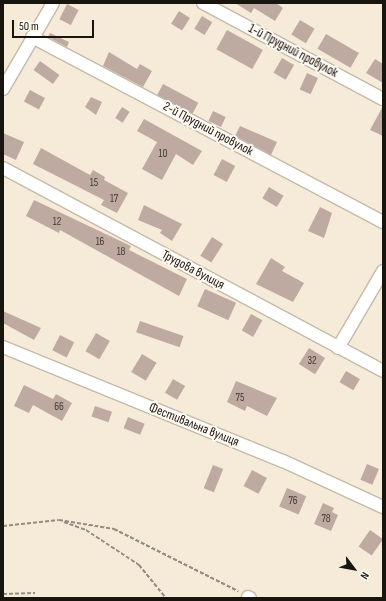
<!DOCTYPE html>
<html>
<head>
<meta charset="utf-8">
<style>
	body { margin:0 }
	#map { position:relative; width:386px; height:601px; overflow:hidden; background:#f6ebd9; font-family:"Sofia Sans Condensed",sans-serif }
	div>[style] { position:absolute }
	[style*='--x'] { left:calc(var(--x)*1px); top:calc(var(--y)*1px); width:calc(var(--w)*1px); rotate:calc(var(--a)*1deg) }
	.building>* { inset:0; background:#bfaaa2; transform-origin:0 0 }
	.path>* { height:2px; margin-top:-1px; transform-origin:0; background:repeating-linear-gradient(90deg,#948c80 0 4px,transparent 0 6px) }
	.roads { filter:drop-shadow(1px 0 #c4baa8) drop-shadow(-1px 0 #c4baa8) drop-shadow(0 1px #c4baa8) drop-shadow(0 -1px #c4baa8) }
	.street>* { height:12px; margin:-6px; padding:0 6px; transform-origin:6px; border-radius:6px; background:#fff }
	span { translate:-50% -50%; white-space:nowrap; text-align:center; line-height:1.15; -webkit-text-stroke:4px #fefaf2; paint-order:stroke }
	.number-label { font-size:11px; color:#423a33 }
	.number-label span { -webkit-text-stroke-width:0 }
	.street-label { font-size:13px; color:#18140e }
	.frame { position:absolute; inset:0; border:4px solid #18140e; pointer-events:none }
	.north { position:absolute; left:334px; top:549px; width:40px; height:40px; -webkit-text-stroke:3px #fefaf2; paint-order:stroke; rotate:122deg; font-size:11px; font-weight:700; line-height:16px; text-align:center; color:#18140e }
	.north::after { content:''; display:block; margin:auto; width:14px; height:18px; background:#18140e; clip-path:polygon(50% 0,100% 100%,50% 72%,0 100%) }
	.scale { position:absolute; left:12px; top:20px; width:82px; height:18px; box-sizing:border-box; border:2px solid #18140e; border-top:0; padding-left:5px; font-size:12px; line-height:14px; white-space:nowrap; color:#18140e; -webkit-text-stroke:3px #fefaf2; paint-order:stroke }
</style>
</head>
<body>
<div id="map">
	<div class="building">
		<i style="clip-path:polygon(235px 3px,276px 3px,283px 8px,275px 21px,254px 8px,251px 13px)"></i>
		<i style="left:67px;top:4px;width:13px;height:17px;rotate:27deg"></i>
		<i style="left:179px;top:11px;width:13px;height:15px;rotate:32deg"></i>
		<i style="left:202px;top:16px;width:12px;height:15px;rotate:31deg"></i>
		<i style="left:300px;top:20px;width:17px;height:17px;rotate:31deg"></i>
		<i style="left:227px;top:30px;width:41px;height:22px;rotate:29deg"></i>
		<i style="clip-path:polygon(50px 33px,69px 42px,67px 47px,48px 37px)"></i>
		<i style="left:326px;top:34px;width:38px;height:17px;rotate:30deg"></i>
		<i style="clip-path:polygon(109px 52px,137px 69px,140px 64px,152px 71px,143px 87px,103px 66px)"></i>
		<i style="left:282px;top:58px;width:14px;height:17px;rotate:30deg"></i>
		<i style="clip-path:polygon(375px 59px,383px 64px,383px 83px,366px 73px)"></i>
		<i style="left:40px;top:61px;width:24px;height:11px;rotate:36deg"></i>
		<i style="left:307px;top:73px;width:12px;height:18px;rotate:24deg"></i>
		<i style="left:163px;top:84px;width:40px;height:13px;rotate:28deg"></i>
		<i style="left:30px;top:90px;width:17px;height:13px;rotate:28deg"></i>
		<i style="clip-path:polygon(91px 97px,102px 102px,96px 115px,85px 107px)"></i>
		<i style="clip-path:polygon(383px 106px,383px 136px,370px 130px)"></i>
		<i style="left:122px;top:107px;width:9px;height:13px;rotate:32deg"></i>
		<i style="left:213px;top:111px;width:14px;height:11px;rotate:25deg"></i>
		<i style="clip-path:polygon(144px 119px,202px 151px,193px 165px,176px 154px,162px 180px,142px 169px,157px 142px,137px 131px)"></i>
		<i style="clip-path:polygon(240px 126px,277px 142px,271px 155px,235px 136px)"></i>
		<i style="clip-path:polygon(3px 133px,24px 142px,16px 160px,3px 154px)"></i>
		<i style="clip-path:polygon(41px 148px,90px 175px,93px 170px,105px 177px,104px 180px,128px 193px,117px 213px,101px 205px,104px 200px,33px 164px)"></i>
		<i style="left:222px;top:159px;width:15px;height:18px;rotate:28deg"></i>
		<i style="left:269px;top:187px;width:17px;height:13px;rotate:31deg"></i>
		<i style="clip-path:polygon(34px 200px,131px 246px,129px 250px,187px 279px,179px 296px,60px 230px,59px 233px,26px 216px)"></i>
		<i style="clip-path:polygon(144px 205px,182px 224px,172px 241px,160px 233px,162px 230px,138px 220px)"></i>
		<i style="clip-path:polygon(320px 207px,332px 213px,324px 238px,308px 231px)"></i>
		<i style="left:212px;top:237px;width:13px;height:22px;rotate:32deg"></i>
		<i style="clip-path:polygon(271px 258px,285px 267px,282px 271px,304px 283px,293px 302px,256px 284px)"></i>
		<i style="left:205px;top:289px;width:34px;height:19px;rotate:24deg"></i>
		<i style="clip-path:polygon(3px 311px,41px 328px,34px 340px,3px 323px)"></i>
		<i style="left:251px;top:314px;width:13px;height:19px;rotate:29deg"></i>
		<i style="left:140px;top:321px;width:46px;height:12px;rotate:19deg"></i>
		<i style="left:96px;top:333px;width:16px;height:21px;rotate:30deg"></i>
		<i style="left:60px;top:335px;width:16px;height:17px;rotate:27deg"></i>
		<i style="left:309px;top:348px;width:19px;height:19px;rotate:32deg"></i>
		<i style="left:142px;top:354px;width:17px;height:21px;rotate:31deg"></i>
		<i style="left:346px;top:371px;width:16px;height:13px;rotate:30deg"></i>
		<i style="left:173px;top:379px;width:14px;height:16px;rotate:30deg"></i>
		<i style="clip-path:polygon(236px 381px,277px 398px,267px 416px,247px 406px,245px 411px,227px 402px)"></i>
		<i style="clip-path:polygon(24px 385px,53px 399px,56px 394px,72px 403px,62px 421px,33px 405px,29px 413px,14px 406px)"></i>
		<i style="left:95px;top:406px;width:18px;height:11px;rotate:19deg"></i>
		<i style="left:128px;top:417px;width:18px;height:12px;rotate:22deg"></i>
		<i style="left:367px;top:464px;width:13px;height:17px;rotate:23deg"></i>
		<i style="left:213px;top:465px;width:11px;height:25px;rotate:22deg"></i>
		<i style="left:252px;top:470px;width:17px;height:18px;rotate:28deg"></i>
		<i style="left:287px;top:488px;width:21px;height:20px;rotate:23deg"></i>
		<i style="clip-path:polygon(323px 503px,334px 508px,332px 512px,338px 515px,331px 531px,314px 524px)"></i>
		<i style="left:370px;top:530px;width:16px;height:20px;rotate:35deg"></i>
	</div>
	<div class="path">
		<i style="--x:59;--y:520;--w:56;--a:9.3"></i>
		<i style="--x:114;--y:529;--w:139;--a:26.6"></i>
		<i style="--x:64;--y:522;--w:23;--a:20"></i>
		<i style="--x:86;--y:530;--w:64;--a:33.4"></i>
		<i style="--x:139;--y:565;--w:43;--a:50.7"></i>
		<i style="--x:3;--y:526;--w:56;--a:-6.1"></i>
		<i style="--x:3;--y:594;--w:32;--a:-2"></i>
	</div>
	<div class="roads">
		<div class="street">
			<i style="--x:203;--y:3;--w:204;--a:28.1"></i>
			<i style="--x:32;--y:37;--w:397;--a:27.8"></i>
			<i style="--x:3;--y:89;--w:99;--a:-59.8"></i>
			<i style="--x:3;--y:168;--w:431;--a:28.1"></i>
			<i style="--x:3;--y:347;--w:302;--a:22.2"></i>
			<i style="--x:283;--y:461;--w:110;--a:24.7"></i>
			<i style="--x:338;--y:348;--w:89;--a:-59.7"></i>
			<i style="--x:248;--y:597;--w:2;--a:27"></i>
		</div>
	</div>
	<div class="number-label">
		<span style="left:163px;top:154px">10</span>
		<span style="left:94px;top:183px">15</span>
		<span style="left:114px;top:199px">17</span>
		<span style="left:57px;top:222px">12</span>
		<span style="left:100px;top:242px">16</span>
		<span style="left:121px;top:252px">18</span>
		<span style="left:312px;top:361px">32</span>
		<span style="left:240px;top:398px">75</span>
		<span style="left:59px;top:407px">66</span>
		<span style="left:293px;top:501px">76</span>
		<span style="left:326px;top:519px">78</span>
	</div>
	<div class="street-label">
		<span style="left:293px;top:51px;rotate:28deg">1-й Прудний провулок</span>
		<span style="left:208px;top:129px;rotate:28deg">2-й Прудний провулок</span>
		<span style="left:193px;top:270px;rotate:28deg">Трудова вулиця</span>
		<span style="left:194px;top:425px;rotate:22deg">Фестивальна вулиця</span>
	</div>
	<div class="frame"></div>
	<div class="north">N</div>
	<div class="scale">50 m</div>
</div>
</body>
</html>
